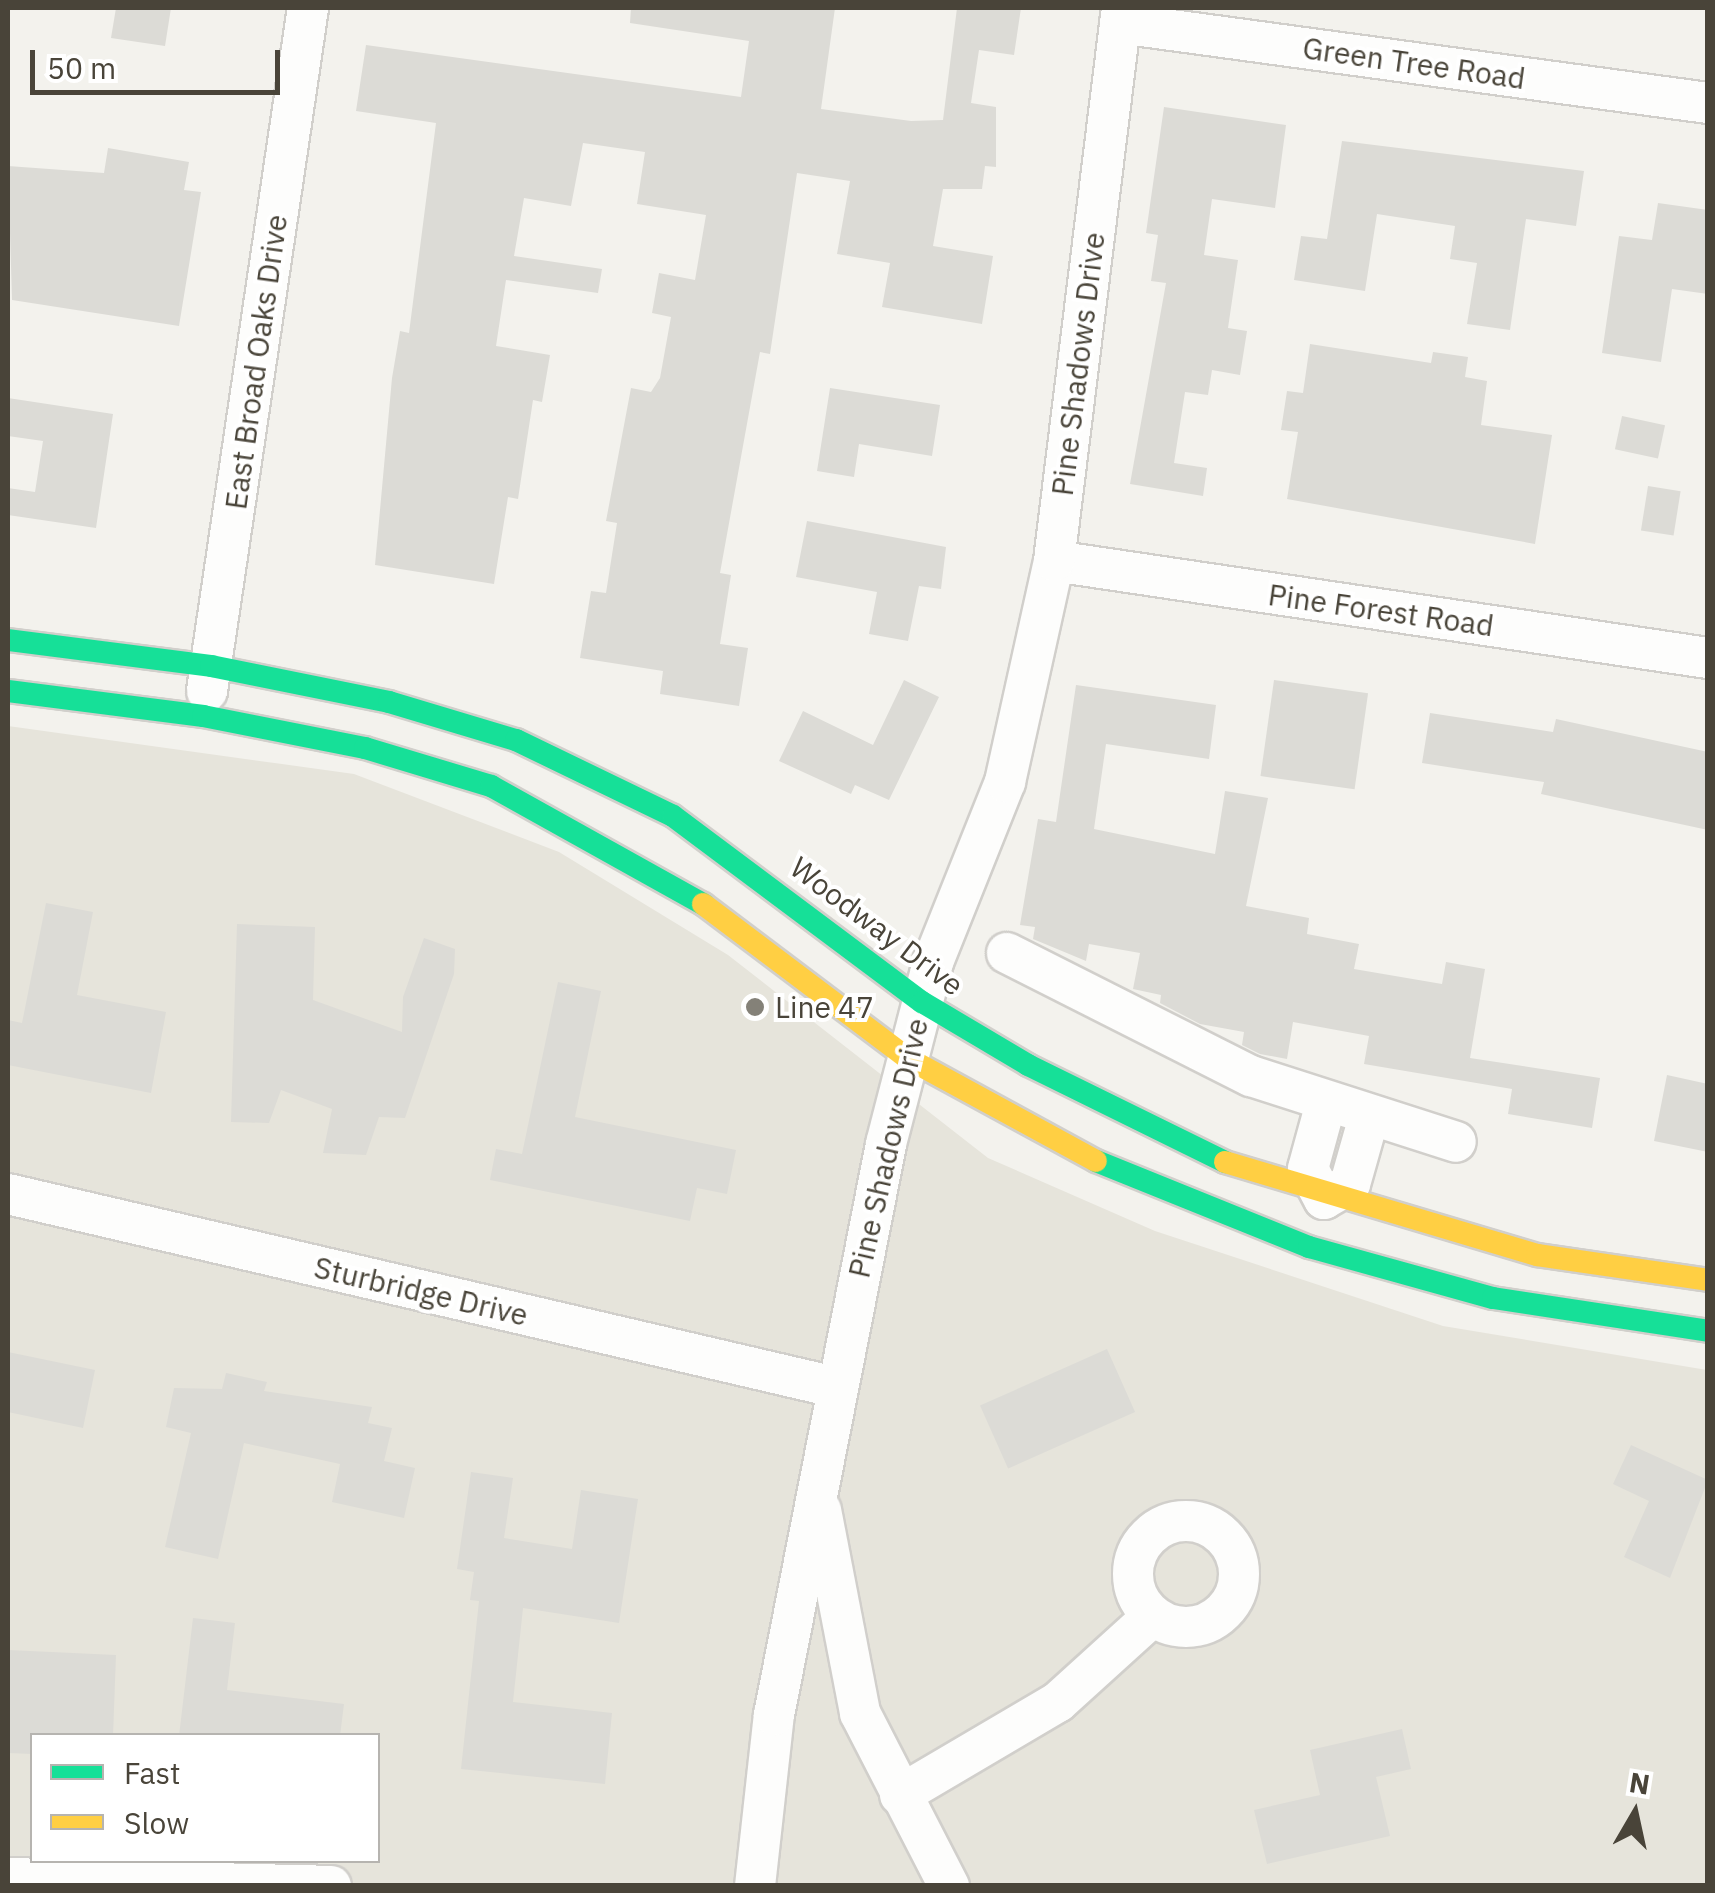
<!DOCTYPE html>
<html>
<head>
<meta charset="utf-8">
<style>
	body { margin:0 }
	#map { position:relative; width:1715px; height:1893px; overflow:hidden; background:#f3f2ed; font-family:"IBM Plex Sans",sans-serif }
	div>[style] { position:absolute }
	[style*='--x'] { left:calc(var(--x)*1px); top:calc(var(--y)*1px); width:calc(var(--w)*1px); rotate:calc(var(--a)*1deg) }
	.residential>* { inset:0; background:#e6e4db }
	.building>* { inset:0; background:#dcdbd6; transform-origin:0 0 }
	.roads { filter:drop-shadow(2px 0 #d1cfcb) drop-shadow(-2px 0 #d1cfcb) drop-shadow(0 2px #d1cfcb) drop-shadow(0 -2px #d1cfcb) }
	.street>* { height:40px; margin:-20px; padding:0 20px; transform-origin:20px; border-radius:20px; background:#fdfdfc }
	.street>.ring { margin:-20px; padding:0; box-sizing:content-box; background:none; border:40px solid #fdfdfc; border-radius:50% }
	.fast>* { height:22px; margin:-11px; padding:0 11px; transform-origin:11px; border-radius:11px; background:#16e098 }
	.slow>* { height:22px; margin:-11px; padding:0 11px; transform-origin:11px; border-radius:11px; background:#ffcf43 }
	.dots>* { width:28px; height:28px; translate:-50% -50%; box-sizing:border-box; border:5px solid #fff; border-radius:50% }
	span { translate:-50% -50%; white-space:nowrap; text-align:center; line-height:1.15; -webkit-text-stroke:8px #fff; paint-order:stroke }
	.street-label { font-size:30px; color:#494439 }
	.poi-label { font-size:30px; color:#494439 }
	.left { translate:0 -50%; text-align:left }
	.frame { position:absolute; inset:0; border:10px solid #494439; pointer-events:none }
	.legend { position:absolute; left:30px; top:1733px; width:350px; height:130px; box-sizing:border-box; background:#fff; border:2px solid #b6b4b0; margin:0; padding:12px 18px; list-style:none; font-size:30px; color:#494439 }
	.legend li { display:flex; align-items:center; gap:20px; height:50px }
	.legend b { width:50px; border:2px solid #b6b4b0 }
	.north { position:absolute; left:1585px; top:1763px; width:100px; height:100px; -webkit-text-stroke:8px #fff; paint-order:stroke; rotate:9deg; font-size:28px; font-weight:700; line-height:40px; text-align:center; color:#494439 }
	.north::after { content:''; display:block; margin:auto; width:35px; height:45px; background:#494439; clip-path:polygon(50% 0,100% 100%,50% 72%,0 100%) }
	.scale { position:absolute; left:30px; top:50px; width:250px; height:45px; box-sizing:border-box; border:5px solid #494439; border-top:0; padding-left:12px; font-size:30px; line-height:35px; white-space:nowrap; color:#494439; -webkit-text-stroke:8px #fff; paint-order:stroke }
</style>
</head>
<body>
<div id="map">
	<div class="residential">
		<i style="clip-path:polygon(evenodd,8px 726px,354px 774px,559px 852px,728px 955px,988px 1158px,1155px 1231px,1443px 1326px,1707px 1370px,1707px 1885px,8px 1886px,8px 726px,32px 1736px,378px 1736px,378px 1860px,32px 1860px,32px 1736px)"></i>
	</div>
	<div class="building">
		<i style="clip-path:polygon(116px 8px,171px 8px,165px 46px,111px 38px)"></i>
		<i style="clip-path:polygon(631px 8px,835px 8px,821px 109px,911px 121px,943px 120px,957px 8px,1021px 8px,1014px 55px,979px 50px,971px 103px,996px 107px,996px 167px,985px 166px,982px 189px,943px 189px,933px 246px,993px 256px,982px 324px,882px 307px,890px 263px,837px 254px,850px 181px,797px 173px,770px 354px,760px 352px,720px 573px,731px 575px,720px 644px,748px 648px,739px 706px,660px 694px,663px 671px,580px 658px,591px 591px,606px 593px,617px 523px,606px 521px,631px 388px,651px 392px,660px 378px,671px 317px,652px 313px,659px 273px,695px 280px,706px 215px,637px 204px,645px 152px,583px 143px,571px 206px,524px 198px,514px 256px,602px 269px,598px 293px,506px 280px,496px 346px,550px 355px,542px 402px,533px 400px,518px 499px,508px 497px,494px 584px,375px 565px,392px 378px,400px 331px,409px 333px,436px 123px,356px 111px,366px 45px,741px 97px,749px 41px,630px 23px)"></i>
		<i style="clip-path:polygon(1164px 107px,1286px 125px,1275px 208px,1212px 199px,1204px 255px,1238px 260px,1228px 328px,1247px 331px,1240px 375px,1212px 370px,1208px 395px,1185px 392px,1174px 463px,1207px 468px,1203px 496px,1130px 484px,1166px 283px,1151px 281px,1158px 235px,1146px 233px)"></i>
		<i style="clip-path:polygon(1342px 141px,1584px 171px,1576px 226px,1526px 219px,1510px 330px,1467px 324px,1477px 263px,1450px 259px,1455px 226px,1377px 214px,1365px 291px,1294px 280px,1301px 236px,1327px 239px)"></i>
		<i style="clip-path:polygon(108px 148px,189px 162px,184px 190px,201px 192px,179px 326px,12px 300px,8px 166px,104px 173px)"></i>
		<i style="clip-path:polygon(1658px 203px,1708px 210px,1708px 294px,1672px 289px,1661px 362px,1602px 353px,1619px 236px,1652px 240px)"></i>
		<i style="clip-path:polygon(1310px 344px,1431px 363px,1433px 352px,1468px 357px,1465px 377px,1487px 381px,1481px 425px,1552px 435px,1535px 544px,1287px 499px,1298px 432px,1281px 430px,1287px 391px,1303px 393px)"></i>
		<i style="clip-path:polygon(830px 388px,940px 405px,932px 456px,859px 444px,854px 477px,817px 471px)"></i>
		<i style="clip-path:polygon(8px 398px,113px 414px,96px 528px,8px 515px,8px 488px,35px 492px,43px 441px,8px 436px)"></i>
		<i style="left:1622px;top:416px;width:44px;height:34px;rotate:12deg"></i>
		<i style="left:1648px;top:486px;width:33px;height:45px;rotate:9deg"></i>
		<i style="clip-path:polygon(807px 521px,946px 547px,941px 589px,919px 586px,908px 641px,869px 634px,877px 592px,796px 577px)"></i>
		<i style="clip-path:polygon(904px 680px,939px 697px,889px 800px,855px 785px,851px 794px,779px 761px,803px 711px,873px 745px)"></i>
		<i style="left:1274px;top:680px;width:95px;height:97px;rotate:8deg"></i>
		<i style="clip-path:polygon(1076px 685px,1216px 705px,1209px 759px,1106px 744px,1094px 829px,1215px 854px,1225px 791px,1268px 798px,1246px 906px,1309px 918px,1307px 934px,1359px 944px,1354px 969px,1442px 984px,1446px 962px,1485px 969px,1470px 1058px,1600px 1078px,1592px 1128px,1508px 1114px,1512px 1089px,1364px 1064px,1369px 1036px,1293px 1022px,1287px 1059px,1260px 1054px,1242px 1045px,1244px 1032px,1200px 1024px,1160px 1003px,1161px 995px,1133px 989px,1140px 953px,1089px 944px,1086px 961px,1033px 939px,1035px 927px,1020px 925px,1038px 819px,1056px 822px)"></i>
		<i style="clip-path:polygon(1430px 713px,1553px 732px,1556px 719px,1708px 752px,1708px 830px,1541px 794px,1544px 782px,1422px 763px)"></i>
		<i style="clip-path:polygon(46px 903px,93px 912px,77px 995px,166px 1012px,151px 1093px,8px 1065px,8px 1020px,22px 1023px)"></i>
		<i style="clip-path:polygon(237px 924px,315px 927px,313px 1000px,402px 1032px,403px 997px,424px 938px,455px 949px,454px 974px,405px 1118px,379px 1117px,366px 1155px,323px 1153px,332px 1109px,281px 1090px,269px 1123px,231px 1122px)"></i>
		<i style="clip-path:polygon(558px 982px,601px 991px,575px 1117px,736px 1150px,727px 1194px,697px 1188px,690px 1221px,490px 1180px,496px 1149px,522px 1154px)"></i>
		<i style="clip-path:polygon(1667px 1075px,1708px 1084px,1708px 1152px,1654px 1141px)"></i>
		<i style="left:1107px;top:1349px;width:69px;height:139px;rotate:66deg"></i>
		<i style="clip-path:polygon(8px 1352px,95px 1370px,83px 1428px,8px 1412px)"></i>
		<i style="clip-path:polygon(226px 1373px,267px 1382px,264px 1391px,372px 1407px,368px 1423px,392px 1428px,384px 1461px,415px 1468px,404px 1518px,332px 1502px,340px 1464px,244px 1443px,218px 1559px,165px 1547px,191px 1433px,166px 1427px,174px 1388px,222px 1389px)"></i>
		<i style="clip-path:polygon(1631px 1445px,1708px 1480px,1670px 1578px,1624px 1557px,1649px 1501px,1613px 1484px)"></i>
		<i style="clip-path:polygon(471px 1472px,513px 1478px,504px 1538px,572px 1549px,581px 1490px,638px 1499px,619px 1623px,523px 1608px,513px 1702px,612px 1713px,605px 1784px,461px 1769px,479px 1601px,470px 1600px,474px 1572px,457px 1569px)"></i>
		<i style="clip-path:polygon(193px 1618px,235px 1623px,227px 1690px,344px 1704px,340px 1736px,179px 1736px)"></i>
		<i style="clip-path:polygon(8px 1650px,116px 1655px,113px 1736px,32px 1736px,32px 1754px,8px 1753px)"></i>
		<i style="clip-path:polygon(1402px 1729px,1411px 1769px,1376px 1777px,1390px 1836px,1267px 1864px,1254px 1810px,1320px 1795px,1310px 1750px)"></i>
	</div>
	<div class="roads">
		<div class="street">
			<i style="--x:1120;--y:23;--w:593;--a:7.75"></i>
			<i style="--x:1054;--y:561;--w:661;--a:8.44"></i>
			<i style="--x:207;--y:691;--w:690;--a:-81.59"></i>
			<i style="--x:1007;--y:953;--w:273;--a:26.8"></i>
			<i style="--x:1251;--y:1076;--w:215;--a:17.8"></i>
			<i style="--x:1326;--y:1103;--w:68;--a:105.3"></i>
			<i style="--x:1308;--y:1169;--w:34;--a:62"></i>
			<i style="--x:1324;--y:1199;--w:30;--a:-30"></i>
			<i style="--x:1350;--y:1184;--w:70;--a:-74.2"></i>
			<i style="--x:8;--y:1194;--w:849;--a:13.14"></i>
			<i style="--x:821;--y:1510;--w:207;--a:79.1"></i>
			<i style="--x:860;--y:1713;--w:195;--a:62.8"></i>
			<i class="ring" style="left:1133px;top:1521px;width:66px;height:66px"></i>
			<i style="--x:900;--y:1795;--w:183;--a:-30.5"></i>
			<i style="--x:1058;--y:1702;--w:128;--a:-42.2"></i>
			<i style="--x:8;--y:1878;--w:323;--a:1.4"></i>
			<i style="--x:755;--y:1886;--w:172;--a:-83.7"></i>
			<i style="--x:774;--y:1715;--w:582;--a:-78.9"></i>
			<i style="--x:886;--y:1144;--w:188;--a:-75.5"></i>
			<i style="--x:933;--y:962;--w:194;--a:-68.2"></i>
			<i style="--x:1005;--y:782;--w:226;--a:-77.5"></i>
			<i style="--x:1054;--y:561;--w:557;--a:-82.99"></i>
		</div>
		<div class="fast">
			<i style="--x:8;--y:640;--w:205;--a:7.3"></i>
			<i style="--x:211;--y:666;--w:182;--a:11.4"></i>
			<i style="--x:389;--y:702;--w:133;--a:16.7"></i>
			<i style="--x:516;--y:740;--w:174;--a:25.8"></i>
			<i style="--x:673;--y:816;--w:311;--a:36.8"></i>
			<i style="--x:922;--y:1002;--w:123;--a:30.7"></i>
			<i style="--x:1028;--y:1065;--w:220;--a:26.2"></i>
			<i style="--x:8;--y:691;--w:197;--a:7.3"></i>
			<i style="--x:203;--y:716;--w:165;--a:11.2"></i>
			<i style="--x:365;--y:748;--w:132;--a:16.8"></i>
			<i style="--x:491;--y:786;--w:243;--a:29.1"></i>
			<i style="--x:1096;--y:1161;--w:230;--a:22"></i>
			<i style="--x:1309;--y:1247;--w:191;--a:15.5"></i>
			<i style="--x:1493;--y:1298;--w:218;--a:8.7"></i>
		</div>
		<div class="slow">
			<i style="--x:703;--y:904;--w:256;--a:37"></i>
			<i style="--x:907;--y:1058;--w:215;--a:28.6"></i>
			<i style="--x:1225;--y:1162;--w:326;--a:16.6"></i>
			<i style="--x:1537;--y:1255;--w:173;--a:8.3"></i>
		</div>
	</div>
	<div class="dots">
		<i style="left:755px;top:1007px;background:#848178"></i>
	</div>
	<div class="street-label">
		<span style="left:1414px;top:63px;rotate:8deg">Green Tree Road</span>
		<span style="left:256px;top:362px;rotate:-82deg">East Broad Oaks Drive</span>
		<span style="left:1078px;top:364px;rotate:-83deg">Pine Shadows Drive</span>
		<span style="left:1381px;top:610px;rotate:8deg">Pine Forest Road</span>
		<span style="left:877px;top:926px;rotate:37deg">Woodway Drive</span>
		<span style="left:888px;top:1148px;rotate:-77deg">Pine Shadows Drive</span>
		<span style="left:421px;top:1291px;rotate:13deg">Sturbridge Drive</span>
	</div>
	<div class="poi-label">
		<span class="left" style="left:775px;top:1007px">Line 47</span>
	</div>
	<div class="frame"></div>
	<ul class="legend">
	<li><b style="height:12px;background:#16e098"></b>Fast</li>
	<li><b style="height:12px;background:#ffcf43"></b>Slow</li>
	</ul>
	<div class="north">N</div>
	<div class="scale">50 m</div>
</div>
</body>
</html>
